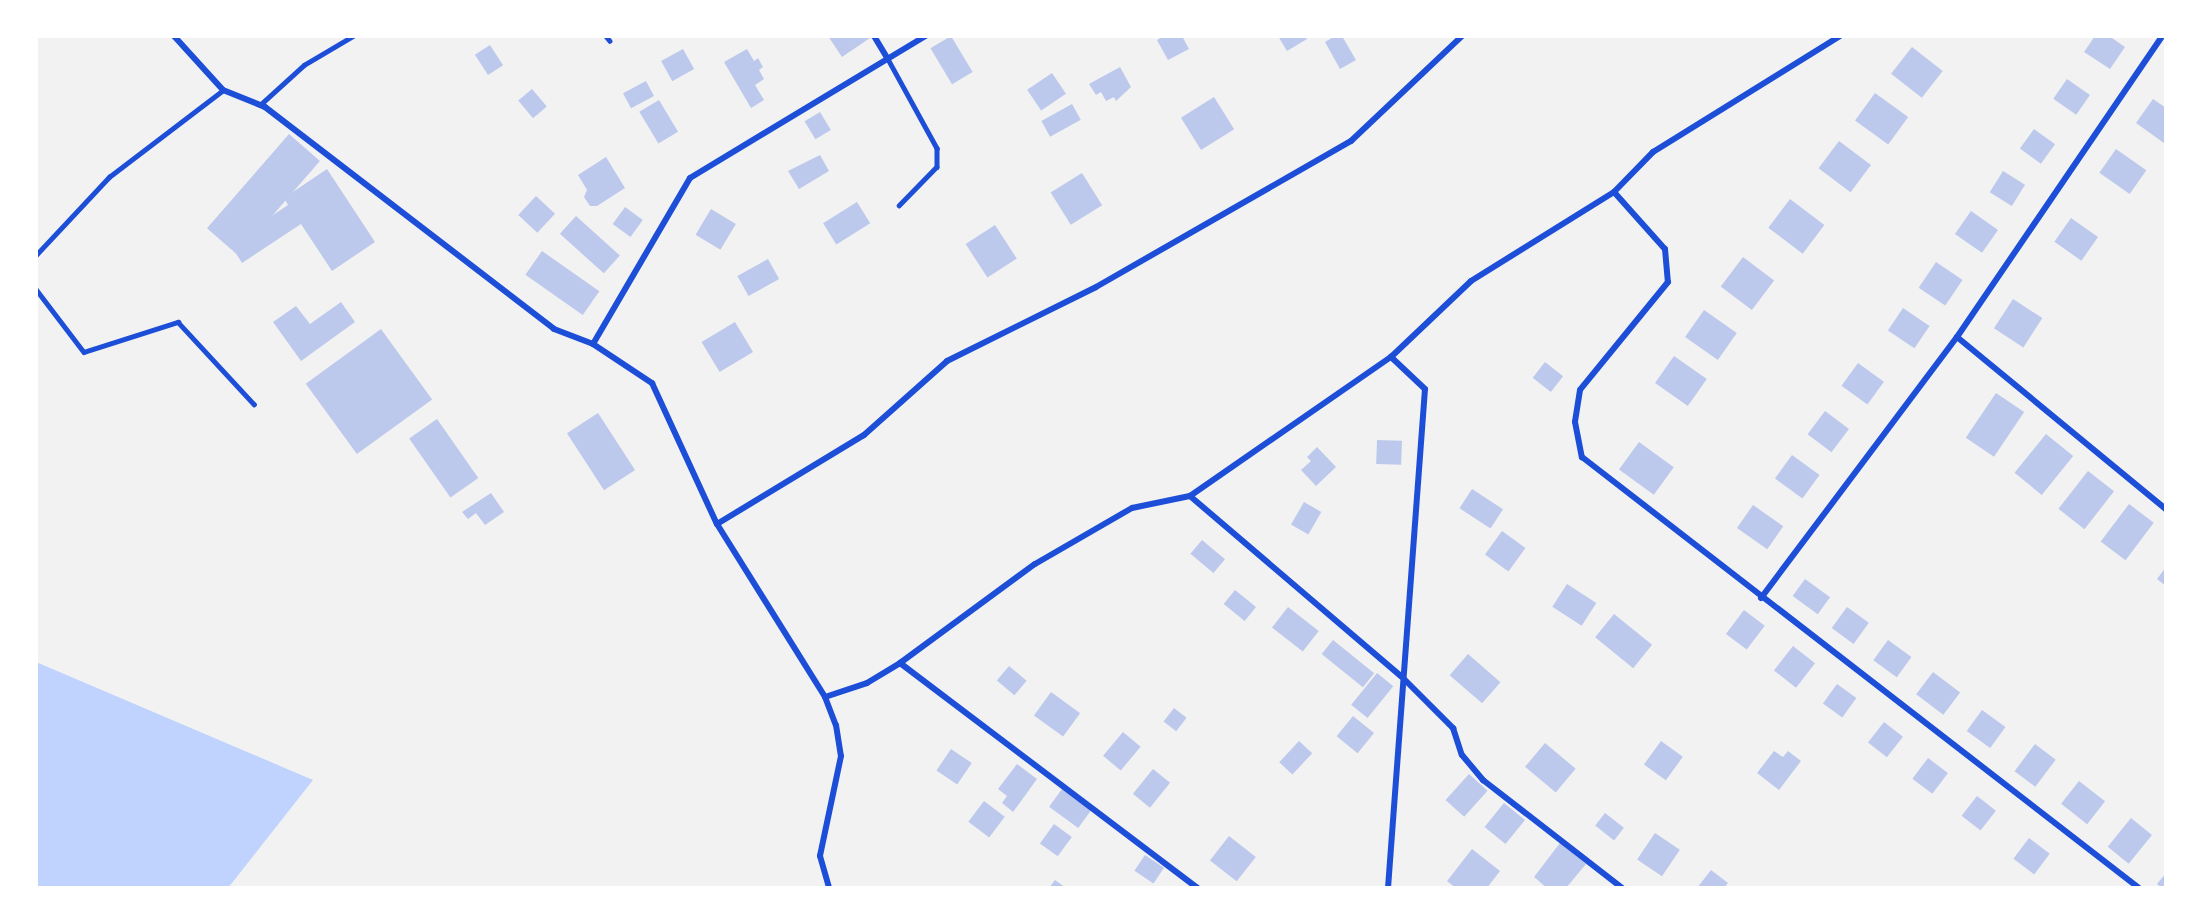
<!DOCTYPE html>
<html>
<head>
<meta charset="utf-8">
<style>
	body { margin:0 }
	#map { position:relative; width:2202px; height:924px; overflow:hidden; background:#f2f2f2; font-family:Georgia,serif }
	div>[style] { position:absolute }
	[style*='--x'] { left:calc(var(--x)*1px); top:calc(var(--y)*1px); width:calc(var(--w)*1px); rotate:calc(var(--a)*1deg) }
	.water>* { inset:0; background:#bfd3fe }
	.building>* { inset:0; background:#bdc9ec; transform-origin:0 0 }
	.service>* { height:4.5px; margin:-2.25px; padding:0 2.25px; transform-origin:2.25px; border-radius:2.25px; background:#1d4ed8 }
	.minor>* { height:6px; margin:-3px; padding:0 3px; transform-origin:3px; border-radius:3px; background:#1d4ed8 }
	span { translate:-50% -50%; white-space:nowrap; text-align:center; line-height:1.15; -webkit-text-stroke:6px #fff; paint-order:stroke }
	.frame { position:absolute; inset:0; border:38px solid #fff; pointer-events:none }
</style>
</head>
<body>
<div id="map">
	<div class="water">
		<i style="clip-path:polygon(36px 662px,313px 780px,228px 888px,36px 888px)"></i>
	</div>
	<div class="building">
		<i style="clip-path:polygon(828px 36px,869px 36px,870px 38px,842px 57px)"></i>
		<i style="left:951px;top:36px;width:42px;height:24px;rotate:59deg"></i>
		<i style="clip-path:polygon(1164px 36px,1182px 36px,1189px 49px,1168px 60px,1157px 40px)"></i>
		<i style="clip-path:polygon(1278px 36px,1305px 36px,1307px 39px,1287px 51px)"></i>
		<i style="clip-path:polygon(1335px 36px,1342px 36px,1356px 60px,1340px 69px,1325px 42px)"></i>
		<i style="clip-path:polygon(2095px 36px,2109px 36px,2125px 47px,2110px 69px,2084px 52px)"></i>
		<i style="left:490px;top:45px;width:24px;height:18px;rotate:57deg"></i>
		<i style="left:1912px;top:47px;width:39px;height:34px;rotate:38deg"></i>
		<i style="left:683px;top:49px;width:23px;height:25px;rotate:61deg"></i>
		<i style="clip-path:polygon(747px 49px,754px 61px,758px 58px,763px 67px,759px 70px,764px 79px,755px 85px,764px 100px,751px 108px,724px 62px)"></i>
		<i style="clip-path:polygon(1120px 67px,1131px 87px,1116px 101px,1114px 97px,1106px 101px,1101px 92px,1096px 95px,1089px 84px)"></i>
		<i style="left:1052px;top:73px;width:25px;height:30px;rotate:56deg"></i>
		<i style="left:2067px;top:79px;width:28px;height:24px;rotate:35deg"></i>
		<i style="left:646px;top:81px;width:17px;height:26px;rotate:62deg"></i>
		<i style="left:532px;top:89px;width:23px;height:18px;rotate:50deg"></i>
		<i style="left:1875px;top:93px;width:41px;height:34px;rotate:36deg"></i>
		<i style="left:1214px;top:97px;width:38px;height:39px;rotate:58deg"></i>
		<i style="clip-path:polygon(2153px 99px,2166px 108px,2164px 143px,2136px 123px)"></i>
		<i style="left:659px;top:100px;width:37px;height:23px;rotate:59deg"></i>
		<i style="left:1072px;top:104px;width:18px;height:35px;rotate:61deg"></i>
		<i style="left:820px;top:112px;width:21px;height:18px;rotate:59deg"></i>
		<i style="left:2034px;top:129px;width:26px;height:24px;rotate:36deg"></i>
		<i style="left:289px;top:134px;width:41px;height:125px;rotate:41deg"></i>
		<i style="left:1839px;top:141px;width:40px;height:34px;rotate:37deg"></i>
		<i style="left:2116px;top:149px;width:37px;height:29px;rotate:35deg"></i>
		<i style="clip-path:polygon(820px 155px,829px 171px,799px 189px,788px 171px)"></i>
		<i style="clip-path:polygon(606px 157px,625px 188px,597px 206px,590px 206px,584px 197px,587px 190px,578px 175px)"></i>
		<i style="clip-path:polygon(327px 169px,375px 242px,332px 271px,301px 224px,242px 263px,230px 244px,288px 205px,284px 198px)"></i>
		<i style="left:2003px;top:171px;width:26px;height:25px;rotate:32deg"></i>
		<i style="left:1082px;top:173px;width:38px;height:37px;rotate:58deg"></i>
		<i style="left:536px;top:196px;width:26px;height:26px;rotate:43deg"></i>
		<i style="left:1790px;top:199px;width:43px;height:36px;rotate:37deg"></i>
		<i style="left:857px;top:202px;width:25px;height:40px;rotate:58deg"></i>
		<i style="left:625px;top:207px;width:22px;height:21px;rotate:36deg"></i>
		<i style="left:711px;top:209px;width:29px;height:30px;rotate:31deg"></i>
		<i style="left:1971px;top:211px;width:33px;height:28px;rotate:35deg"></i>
		<i style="left:576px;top:216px;width:59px;height:24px;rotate:42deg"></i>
		<i style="left:2071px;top:218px;width:33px;height:29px;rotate:35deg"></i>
		<i style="left:995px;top:225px;width:40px;height:35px;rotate:57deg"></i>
		<i style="left:542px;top:251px;width:70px;height:29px;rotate:35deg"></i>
		<i style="left:1743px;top:257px;width:39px;height:37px;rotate:37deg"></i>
		<i style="left:768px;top:259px;width:23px;height:35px;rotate:61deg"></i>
		<i style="left:1936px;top:262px;width:32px;height:31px;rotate:34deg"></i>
		<i style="left:2013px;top:299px;width:35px;height:35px;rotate:33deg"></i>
		<i style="clip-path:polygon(341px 302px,355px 322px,301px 361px,273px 322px,296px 306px,310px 324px)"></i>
		<i style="left:1903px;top:308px;width:32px;height:27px;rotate:34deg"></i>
		<i style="left:1704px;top:310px;width:40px;height:33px;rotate:35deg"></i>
		<i style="left:735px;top:322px;width:35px;height:39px;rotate:59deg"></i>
		<i style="left:381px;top:329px;width:87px;height:93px;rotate:54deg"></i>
		<i style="left:1674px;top:356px;width:40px;height:33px;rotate:35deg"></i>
		<i style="left:1545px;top:362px;width:23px;height:20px;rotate:38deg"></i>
		<i style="left:1858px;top:363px;width:32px;height:28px;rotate:36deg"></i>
		<i style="left:1996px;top:393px;width:34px;height:54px;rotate:34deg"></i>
		<i style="left:1825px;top:411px;width:30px;height:29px;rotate:37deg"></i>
		<i style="left:598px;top:413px;width:68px;height:37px;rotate:57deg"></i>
		<i style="left:437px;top:419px;width:72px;height:34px;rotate:55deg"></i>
		<i style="left:2046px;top:434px;width:35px;height:50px;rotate:39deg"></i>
		<i style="left:1377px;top:440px;width:25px;height:24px;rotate:2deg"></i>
		<i style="left:1639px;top:442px;width:43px;height:34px;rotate:36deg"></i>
		<i style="clip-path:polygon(1317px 447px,1336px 467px,1316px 486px,1301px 470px,1311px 461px,1307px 457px)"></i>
		<i style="left:1792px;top:455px;width:34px;height:29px;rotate:36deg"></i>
		<i style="left:2088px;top:471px;width:33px;height:48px;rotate:38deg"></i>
		<i style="left:1472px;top:489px;width:37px;height:23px;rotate:33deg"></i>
		<i style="clip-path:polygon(491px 493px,504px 512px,485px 525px,476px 513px,468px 519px,462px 512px)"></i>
		<i style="left:1304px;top:502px;width:20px;height:26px;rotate:30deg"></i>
		<i style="left:2129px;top:504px;width:31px;height:47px;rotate:37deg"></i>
		<i style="left:1753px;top:505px;width:37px;height:28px;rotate:35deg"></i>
		<i style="left:1502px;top:531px;width:29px;height:29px;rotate:36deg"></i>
		<i style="left:1202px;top:540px;width:30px;height:18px;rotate:40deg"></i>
		<i style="clip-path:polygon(2166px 567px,2166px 586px,2157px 579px)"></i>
		<i style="left:1805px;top:579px;width:31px;height:21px;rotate:36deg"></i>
		<i style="left:1567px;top:584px;width:35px;height:27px;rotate:33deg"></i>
		<i style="left:1235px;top:590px;width:27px;height:18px;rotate:39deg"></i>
		<i style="left:1288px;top:607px;width:39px;height:26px;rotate:38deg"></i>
		<i style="left:1847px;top:607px;width:27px;height:26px;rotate:36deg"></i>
		<i style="left:1744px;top:610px;width:26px;height:30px;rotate:37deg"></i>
		<i style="left:1614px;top:614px;width:49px;height:30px;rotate:39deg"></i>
		<i style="left:1333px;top:640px;width:53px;height:18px;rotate:39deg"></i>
		<i style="left:1888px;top:640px;width:29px;height:25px;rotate:36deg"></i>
		<i style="left:1793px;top:646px;width:28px;height:31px;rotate:38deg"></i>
		<i style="left:1468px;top:654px;width:43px;height:28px;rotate:41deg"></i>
		<i style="left:1009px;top:666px;width:23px;height:19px;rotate:40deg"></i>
		<i style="left:1933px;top:672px;width:34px;height:28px;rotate:37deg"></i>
		<i style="left:1377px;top:673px;width:21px;height:41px;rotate:39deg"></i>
		<i style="left:1837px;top:684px;width:24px;height:24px;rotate:36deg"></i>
		<i style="left:1051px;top:692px;width:36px;height:29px;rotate:36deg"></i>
		<i style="left:1174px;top:708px;width:16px;height:17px;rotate:38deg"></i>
		<i style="left:1982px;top:710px;width:29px;height:26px;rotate:36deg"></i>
		<i style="left:1353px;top:716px;width:27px;height:26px;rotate:39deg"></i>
		<i style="left:1884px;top:722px;width:24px;height:26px;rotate:38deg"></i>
		<i style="left:1123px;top:732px;width:23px;height:31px;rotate:40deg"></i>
		<i style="left:1299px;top:741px;width:18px;height:29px;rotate:43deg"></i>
		<i style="left:1661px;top:741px;width:27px;height:29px;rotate:36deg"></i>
		<i style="left:1545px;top:743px;width:40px;height:31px;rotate:40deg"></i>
		<i style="left:2035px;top:744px;width:26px;height:34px;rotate:37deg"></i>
		<i style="left:951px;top:749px;width:25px;height:26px;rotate:34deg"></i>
		<i style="clip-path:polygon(1774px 751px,1783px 757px,1788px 751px,1801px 761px,1779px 790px,1757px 773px)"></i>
		<i style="left:1928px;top:758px;width:25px;height:26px;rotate:37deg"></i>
		<i style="clip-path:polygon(1017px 764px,1037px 779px,1013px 812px,1002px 803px,1007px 796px,998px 789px)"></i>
		<i style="left:1153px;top:769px;width:22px;height:32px;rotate:39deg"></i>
		<i style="left:1469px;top:774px;width:25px;height:35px;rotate:42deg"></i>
		<i style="left:2079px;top:781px;width:33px;height:29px;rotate:38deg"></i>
		<i style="left:1062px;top:789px;width:36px;height:22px;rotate:36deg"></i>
		<i style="left:1977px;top:796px;width:24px;height:25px;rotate:38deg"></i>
		<i style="left:984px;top:801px;width:26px;height:26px;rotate:37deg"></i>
		<i style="left:1504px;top:803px;width:27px;height:31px;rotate:39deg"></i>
		<i style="left:1605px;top:813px;width:24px;height:16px;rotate:38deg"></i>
		<i style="left:2131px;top:818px;width:27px;height:37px;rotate:39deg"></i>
		<i style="left:1054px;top:824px;width:22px;height:24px;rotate:36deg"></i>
		<i style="left:1655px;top:833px;width:30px;height:32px;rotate:34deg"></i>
		<i style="left:1229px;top:836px;width:34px;height:31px;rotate:38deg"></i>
		<i style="left:2029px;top:838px;width:26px;height:26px;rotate:37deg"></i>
		<i style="clip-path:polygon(1560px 843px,1586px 864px,1566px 888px,1547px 888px,1534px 877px)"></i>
		<i style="clip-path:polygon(1472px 849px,1500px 871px,1487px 888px,1456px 888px,1447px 881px)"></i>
		<i style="left:1145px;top:855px;width:23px;height:19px;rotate:34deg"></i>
		<i style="clip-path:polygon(1711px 870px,1728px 883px,1724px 888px,1697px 888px)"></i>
		<i style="clip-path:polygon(2166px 873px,2166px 888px,2162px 888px,2157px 884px)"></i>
		<i style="clip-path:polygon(1055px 880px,1066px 888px,1049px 888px)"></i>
	</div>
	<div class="service">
		<i style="--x:606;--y:36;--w:6;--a:51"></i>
		<i style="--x:888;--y:59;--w:102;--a:61.2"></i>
		<i style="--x:937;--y:148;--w:19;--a:90"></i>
		<i style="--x:937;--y:167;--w:54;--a:134.3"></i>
		<i style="--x:260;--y:105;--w:59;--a:-42.3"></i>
		<i style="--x:304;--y:65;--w:57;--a:-30.6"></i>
		<i style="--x:36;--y:255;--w:107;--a:-46.9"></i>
		<i style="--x:109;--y:177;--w:143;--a:-37.3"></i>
		<i style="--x:36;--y:289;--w:79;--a:52.7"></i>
		<i style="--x:84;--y:352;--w:99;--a:-17.7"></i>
		<i style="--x:178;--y:322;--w:112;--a:47.2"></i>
	</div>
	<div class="minor">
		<i style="--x:174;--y:36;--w:73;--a:47.8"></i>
		<i style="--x:223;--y:90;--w:45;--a:22"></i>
		<i style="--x:265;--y:107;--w:364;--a:37.5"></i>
		<i style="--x:554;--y:329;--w:42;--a:21"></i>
		<i style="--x:593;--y:344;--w:71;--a:33.5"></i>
		<i style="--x:652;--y:383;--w:155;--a:65.3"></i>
		<i style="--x:717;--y:524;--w:204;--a:58"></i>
		<i style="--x:825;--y:697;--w:30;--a:69"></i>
		<i style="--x:836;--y:725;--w:31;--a:81"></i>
		<i style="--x:841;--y:756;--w:102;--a:101.9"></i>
		<i style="--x:820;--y:856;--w:33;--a:74"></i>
		<i style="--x:874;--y:36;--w:27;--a:59"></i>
		<i style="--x:1614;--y:192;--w:76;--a:48.2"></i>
		<i style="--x:1665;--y:249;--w:33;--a:85"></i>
		<i style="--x:1668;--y:282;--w:139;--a:129.2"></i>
		<i style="--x:1580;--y:390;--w:32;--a:99"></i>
		<i style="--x:1575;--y:422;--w:36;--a:79"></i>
		<i style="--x:1582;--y:457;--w:704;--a:37.73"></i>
		<i style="--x:1957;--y:337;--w:271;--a:39.5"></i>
		<i style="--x:593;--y:344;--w:192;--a:-59.7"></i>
		<i style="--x:690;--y:178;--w:275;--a:-31.1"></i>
		<i style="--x:1190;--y:496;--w:277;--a:40.5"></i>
		<i style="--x:1401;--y:676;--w:74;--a:45"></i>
		<i style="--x:1453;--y:728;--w:28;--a:72"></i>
		<i style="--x:1462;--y:755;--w:33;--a:50"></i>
		<i style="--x:1483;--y:780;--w:176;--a:37.8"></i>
		<i style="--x:717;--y:524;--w:172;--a:-31.2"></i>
		<i style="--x:864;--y:435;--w:111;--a:-41.7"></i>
		<i style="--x:947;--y:361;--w:166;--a:-26.4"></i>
		<i style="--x:1096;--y:287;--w:294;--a:-29.8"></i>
		<i style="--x:1351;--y:141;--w:153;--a:-43.4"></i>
		<i style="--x:1761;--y:598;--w:326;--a:-53.1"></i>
		<i style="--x:1957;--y:337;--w:364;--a:-55.7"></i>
		<i style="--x:900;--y:663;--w:373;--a:37.1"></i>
		<i style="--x:825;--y:697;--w:44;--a:-18.4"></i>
		<i style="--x:867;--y:683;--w:39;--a:-31"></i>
		<i style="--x:900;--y:663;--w:167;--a:-36.3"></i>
		<i style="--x:1035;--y:564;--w:112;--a:-30"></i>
		<i style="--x:1132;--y:508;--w:59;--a:-11.7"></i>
		<i style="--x:1190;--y:496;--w:244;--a:-34.7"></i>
		<i style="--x:1391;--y:357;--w:110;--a:-43.5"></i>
		<i style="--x:1471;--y:281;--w:168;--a:-31.9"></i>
		<i style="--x:1614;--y:192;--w:56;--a:-45.7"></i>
		<i style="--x:1653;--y:152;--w:220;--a:-31.8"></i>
		<i style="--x:1388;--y:888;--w:500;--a:-85.76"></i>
		<i style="--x:1425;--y:389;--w:47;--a:-136.7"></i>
	</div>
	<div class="frame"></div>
</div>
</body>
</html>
